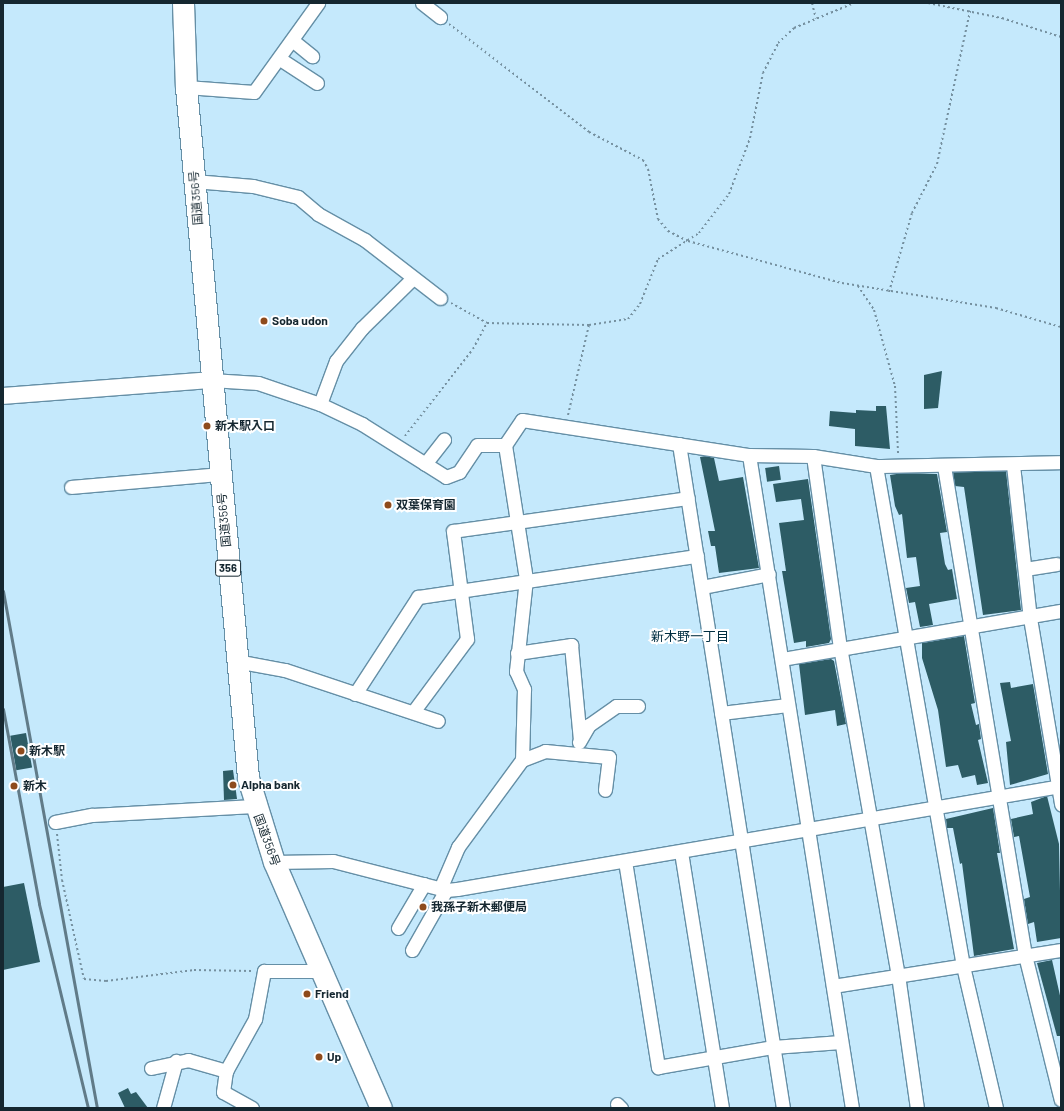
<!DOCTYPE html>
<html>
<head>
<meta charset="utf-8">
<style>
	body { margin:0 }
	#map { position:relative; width:1064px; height:1111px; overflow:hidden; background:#c5e9fc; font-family:Barlow,"Noto Sans JP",sans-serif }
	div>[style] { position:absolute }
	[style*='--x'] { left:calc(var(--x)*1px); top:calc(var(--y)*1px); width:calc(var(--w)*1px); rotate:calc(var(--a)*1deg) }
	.building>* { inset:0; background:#2d5c65; transform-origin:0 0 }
	.path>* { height:2px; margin-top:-1px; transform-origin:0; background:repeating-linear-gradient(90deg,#75909f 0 2px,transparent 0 5px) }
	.roads { filter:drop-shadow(1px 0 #658fa6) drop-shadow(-1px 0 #658fa6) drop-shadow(0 1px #658fa6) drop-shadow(0 -1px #658fa6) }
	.minor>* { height:13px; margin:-6.5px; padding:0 6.5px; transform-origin:6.5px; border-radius:6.5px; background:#fff }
	.tertiary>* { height:16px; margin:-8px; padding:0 8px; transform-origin:8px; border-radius:8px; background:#fff }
	.trunk>* { height:21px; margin:-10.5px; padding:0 10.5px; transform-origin:10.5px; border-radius:10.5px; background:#fff }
	.rail>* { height:3px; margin:-1.5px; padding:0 1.5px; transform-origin:1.5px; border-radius:1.5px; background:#617b88 }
	.dots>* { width:11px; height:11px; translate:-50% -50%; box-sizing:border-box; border:2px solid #fff; border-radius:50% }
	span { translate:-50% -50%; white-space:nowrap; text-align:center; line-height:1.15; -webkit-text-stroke:4px #fff; paint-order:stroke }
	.shield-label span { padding:1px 3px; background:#fff; border:1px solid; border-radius:3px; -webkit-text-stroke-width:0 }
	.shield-label { font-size:11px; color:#152730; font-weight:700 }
	.street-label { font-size:12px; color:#152730 }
	.poi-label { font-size:12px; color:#152730; font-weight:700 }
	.left { translate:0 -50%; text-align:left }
	.neighbourhood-label { font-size:13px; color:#002d40 }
	.frame { position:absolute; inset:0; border:4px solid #152730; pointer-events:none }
</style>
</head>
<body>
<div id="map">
	<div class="building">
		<i style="clip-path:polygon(942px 371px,938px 408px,924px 409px,924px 375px)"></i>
		<i style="clip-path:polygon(876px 406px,886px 406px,890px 449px,855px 446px,855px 429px,829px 426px,830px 411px,856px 413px,856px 410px,876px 411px)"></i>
		<i style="clip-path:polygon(706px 456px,714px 458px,719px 481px,743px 477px,759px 568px,719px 573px,715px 546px,711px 546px,708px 531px,715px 531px,700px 457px)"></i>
		<i style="left:779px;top:466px;width:14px;height:14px;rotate:82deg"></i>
		<i style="clip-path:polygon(1006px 471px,1021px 610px,983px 615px,964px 487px,955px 486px,953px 472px)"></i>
		<i style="clip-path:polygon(903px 473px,937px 474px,947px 532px,940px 533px,945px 564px,948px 570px,952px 569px,957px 599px,929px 604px,933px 625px,920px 627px,915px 602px,909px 603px,906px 588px,920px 586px,916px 557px,907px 558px,902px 514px,899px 515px,895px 506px,890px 475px)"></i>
		<i style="clip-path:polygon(808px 479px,831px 639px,829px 643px,806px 647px,806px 641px,794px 643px,782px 571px,786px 571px,779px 523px,804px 520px,801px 499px,776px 502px,773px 484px)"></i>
		<i style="clip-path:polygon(964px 636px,975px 703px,971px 704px,976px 725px,979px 724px,981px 739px,978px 740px,988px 783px,977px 785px,975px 775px,962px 778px,958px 765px,946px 767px,938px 710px,922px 658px,922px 643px)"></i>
		<i style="clip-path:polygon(831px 659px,834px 661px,846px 724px,837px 726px,835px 710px,805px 715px,799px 664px)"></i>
		<i style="clip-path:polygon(1010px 682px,1011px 688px,1033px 684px,1048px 774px,1010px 785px,1006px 742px,1011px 741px,1000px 683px)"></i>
		<i style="left:26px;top:733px;width:35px;height:16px;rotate:80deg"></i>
		<i style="clip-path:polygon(233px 770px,237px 799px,224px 800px,223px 771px)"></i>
		<i style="clip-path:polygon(1047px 796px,1059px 844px,1061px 938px,1037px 942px,1034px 922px,1028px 924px,1024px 899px,1030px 897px,1019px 836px,1014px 837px,1011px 819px,1033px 814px,1031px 802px)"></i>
		<i style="clip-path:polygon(993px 808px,1000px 853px,997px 853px,1014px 949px,974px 956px,962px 863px,960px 864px,953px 828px,947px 828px,946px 819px)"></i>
		<i style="clip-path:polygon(24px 883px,40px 962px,3px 970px,3px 887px)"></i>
		<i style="clip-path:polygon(1052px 960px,1061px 1000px,1061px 1036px,1057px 1036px,1037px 963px)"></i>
		<i style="clip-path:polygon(128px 1088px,131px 1094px,136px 1092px,148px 1108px,125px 1108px,118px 1093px)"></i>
	</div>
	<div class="path">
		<i style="--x:812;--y:3;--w:16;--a:76"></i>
		<i style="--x:928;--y:3;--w:76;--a:11.5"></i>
		<i style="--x:1002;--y:18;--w:62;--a:17.9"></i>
		<i style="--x:449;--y:24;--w:177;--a:37.6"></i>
		<i style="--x:589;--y:132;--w:61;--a:27.4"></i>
		<i style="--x:643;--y:160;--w:10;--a:61"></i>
		<i style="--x:648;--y:169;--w:51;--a:78.7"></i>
		<i style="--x:658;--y:219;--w:16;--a:50"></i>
		<i style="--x:668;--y:231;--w:22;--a:27"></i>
		<i style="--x:688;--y:241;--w:160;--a:15.3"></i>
		<i style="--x:842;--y:283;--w:156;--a:9.2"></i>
		<i style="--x:996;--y:308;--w:68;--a:16.3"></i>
		<i style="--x:858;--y:286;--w:29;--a:56"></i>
		<i style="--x:874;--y:310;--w:79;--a:74.6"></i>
		<i style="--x:895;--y:386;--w:67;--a:87.4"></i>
		<i style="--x:889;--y:292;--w:82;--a:-73.8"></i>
		<i style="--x:912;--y:213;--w:55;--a:-63"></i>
		<i style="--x:937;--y:164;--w:157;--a:-77.8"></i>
		<i style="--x:451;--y:303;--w:41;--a:29.1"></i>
		<i style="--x:487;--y:323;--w:102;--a:1.1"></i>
		<i style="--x:568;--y:415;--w:92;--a:-76.9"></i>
		<i style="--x:589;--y:325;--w:39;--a:-9"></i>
		<i style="--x:628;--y:319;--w:19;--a:-51"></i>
		<i style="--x:640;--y:304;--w:48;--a:-68.2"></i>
		<i style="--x:658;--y:259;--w:49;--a:-32.4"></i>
		<i style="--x:699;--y:233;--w:49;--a:-52.4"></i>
		<i style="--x:729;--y:194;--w:60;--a:-69.4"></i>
		<i style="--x:750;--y:138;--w:66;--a:-78.7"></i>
		<i style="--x:763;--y:73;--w:34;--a:-63"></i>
		<i style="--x:778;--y:43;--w:22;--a:-43"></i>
		<i style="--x:794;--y:28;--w:65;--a:-22.6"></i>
		<i style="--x:405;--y:436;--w:110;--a:-52"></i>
		<i style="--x:473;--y:349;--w:30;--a:-62"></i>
		<i style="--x:57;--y:834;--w:46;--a:83.8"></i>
		<i style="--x:62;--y:880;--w:101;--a:77.5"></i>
		<i style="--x:84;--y:979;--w:22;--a:5"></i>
		<i style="--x:106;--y:981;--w:89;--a:-7.1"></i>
		<i style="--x:194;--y:970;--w:58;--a:1"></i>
	</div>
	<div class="roads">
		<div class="minor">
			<i style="--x:422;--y:3;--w:23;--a:38"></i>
			<i style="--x:292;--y:40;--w:26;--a:39"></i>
			<i style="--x:280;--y:59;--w:44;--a:33"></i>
			<i style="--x:186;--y:87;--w:68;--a:4.2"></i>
			<i style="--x:254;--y:92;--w:110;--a:-54.3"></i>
			<i style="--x:194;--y:181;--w:59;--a:4.8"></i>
			<i style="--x:253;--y:186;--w:46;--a:13.7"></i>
			<i style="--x:298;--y:197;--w:26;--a:40"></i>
			<i style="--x:318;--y:214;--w:54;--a:29"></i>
			<i style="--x:365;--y:240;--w:95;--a:37.7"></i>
			<i style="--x:211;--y:380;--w:47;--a:3.7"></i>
			<i style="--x:258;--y:383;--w:65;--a:18.7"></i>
			<i style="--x:320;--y:404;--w:47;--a:25.5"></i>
			<i style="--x:362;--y:424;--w:99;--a:32.2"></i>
			<i style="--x:446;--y:477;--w:14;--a:-21"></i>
			<i style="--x:459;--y:472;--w:32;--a:-56"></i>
			<i style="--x:477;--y:445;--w:28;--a:0"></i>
			<i style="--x:505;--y:445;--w:30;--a:-56"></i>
			<i style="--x:522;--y:420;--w:230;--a:8.8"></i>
			<i style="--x:749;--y:455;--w:64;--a:0.9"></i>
			<i style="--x:813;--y:456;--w:64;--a:9"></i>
			<i style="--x:876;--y:466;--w:185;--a:-1.2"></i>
			<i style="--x:320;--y:404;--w:46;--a:-69.6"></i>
			<i style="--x:336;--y:361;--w:42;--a:-51.8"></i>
			<i style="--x:362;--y:328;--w:70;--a:-44.4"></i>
			<i style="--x:679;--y:444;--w:672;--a:81.1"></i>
			<i style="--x:505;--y:445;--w:136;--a:81.1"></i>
			<i style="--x:526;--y:579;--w:93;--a:96.2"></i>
			<i style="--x:516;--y:671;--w:20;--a:66"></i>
			<i style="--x:524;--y:689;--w:71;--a:91.6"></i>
			<i style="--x:749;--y:455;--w:661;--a:81.04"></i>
			<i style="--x:813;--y:456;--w:193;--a:82"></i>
			<i style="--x:840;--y:647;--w:333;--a:80"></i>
			<i style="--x:898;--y:975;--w:134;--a:81.9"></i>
			<i style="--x:425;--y:464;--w:31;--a:-52"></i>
			<i style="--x:1013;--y:465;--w:154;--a:83.7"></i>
			<i style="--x:1030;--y:618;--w:189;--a:80.5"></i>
			<i style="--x:876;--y:466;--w:508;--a:80.13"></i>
			<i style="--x:963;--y:966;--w:146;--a:76.9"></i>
			<i style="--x:944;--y:466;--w:496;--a:80.6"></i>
			<i style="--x:1025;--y:955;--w:149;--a:76.1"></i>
			<i style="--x:71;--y:487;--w:150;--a:-5"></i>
			<i style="--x:1025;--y:569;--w:32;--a:-9"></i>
			<i style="--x:702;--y:587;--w:68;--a:-11"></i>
			<i style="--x:517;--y:653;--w:55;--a:-8.4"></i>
			<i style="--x:571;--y:645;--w:95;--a:84.6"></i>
			<i style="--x:782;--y:659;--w:283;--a:-9.8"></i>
			<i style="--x:236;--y:661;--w:50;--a:10.4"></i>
			<i style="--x:285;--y:670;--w:161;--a:18.4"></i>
			<i style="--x:355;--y:694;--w:116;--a:-57"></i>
			<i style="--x:418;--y:597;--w:282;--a:-8.4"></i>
			<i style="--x:413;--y:712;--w:91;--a:-53.5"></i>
			<i style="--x:467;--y:639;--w:109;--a:-97.4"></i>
			<i style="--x:453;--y:531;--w:237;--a:-8"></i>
			<i style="--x:721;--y:713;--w:67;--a:-6.8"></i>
			<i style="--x:579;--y:742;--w:20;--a:-60"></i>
			<i style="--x:589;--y:725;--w:33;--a:-35"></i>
			<i style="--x:616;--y:706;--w:22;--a:0"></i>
			<i style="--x:55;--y:822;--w:38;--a:-11"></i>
			<i style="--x:92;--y:815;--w:162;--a:-3.2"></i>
			<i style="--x:681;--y:852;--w:259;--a:80.9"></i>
			<i style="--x:625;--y:861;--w:209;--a:80.9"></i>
			<i style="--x:658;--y:1067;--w:117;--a:-9.9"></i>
			<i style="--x:773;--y:1047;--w:68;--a:-4.2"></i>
			<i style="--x:274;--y:862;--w:59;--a:-1"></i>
			<i style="--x:333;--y:861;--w:117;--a:14.4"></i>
			<i style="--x:446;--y:890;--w:11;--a:-5"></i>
			<i style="--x:457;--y:889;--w:613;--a:-9.68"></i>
			<i style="--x:440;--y:889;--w:46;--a:-66.8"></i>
			<i style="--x:458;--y:847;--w:108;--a:-53.7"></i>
			<i style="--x:522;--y:760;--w:25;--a:-21"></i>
			<i style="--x:545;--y:751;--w:64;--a:5.4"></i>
			<i style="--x:609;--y:757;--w:33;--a:97"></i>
			<i style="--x:398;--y:928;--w:51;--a:-59.4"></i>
			<i style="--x:412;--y:950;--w:69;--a:-60.5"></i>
			<i style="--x:833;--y:986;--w:231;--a:-9"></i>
			<i style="--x:151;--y:1068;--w:38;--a:-12"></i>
			<i style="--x:188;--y:1060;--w:40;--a:16"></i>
			<i style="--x:617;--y:1104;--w:6;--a:45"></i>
			<i style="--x:163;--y:1108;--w:49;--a:-74.5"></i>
			<i style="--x:252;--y:1108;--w:33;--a:-151"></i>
			<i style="--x:223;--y:1092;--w:21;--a:-82"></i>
			<i style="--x:226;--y:1071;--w:60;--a:-60.9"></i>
			<i style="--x:255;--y:1019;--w:49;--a:-79.4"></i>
			<i style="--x:264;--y:971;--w:58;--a:0"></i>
		</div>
		<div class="tertiary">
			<i style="--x:3;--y:396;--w:209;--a:-4.4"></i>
		</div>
		<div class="trunk">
			<i style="--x:183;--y:3;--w:84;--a:88"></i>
			<i style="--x:186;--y:87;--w:694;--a:84.87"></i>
			<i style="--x:248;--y:778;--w:88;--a:72.8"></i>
			<i style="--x:274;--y:862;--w:268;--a:66.5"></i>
		</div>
	</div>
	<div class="rail">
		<i style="--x:3;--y:591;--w:525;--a:79.7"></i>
		<i style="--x:3;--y:709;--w:198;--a:79.5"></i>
		<i style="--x:39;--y:904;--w:210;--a:76.5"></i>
	</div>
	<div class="dots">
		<i style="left:264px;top:321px;background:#8e4b1c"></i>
		<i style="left:207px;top:426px;background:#8e4b1c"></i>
		<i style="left:388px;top:505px;background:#8e4b1c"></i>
		<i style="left:21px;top:751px;background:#8e4b1c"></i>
		<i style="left:233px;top:785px;background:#8e4b1c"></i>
		<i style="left:14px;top:786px;background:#8e4b1c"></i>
		<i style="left:423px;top:907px;background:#8e4b1c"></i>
		<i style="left:307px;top:994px;background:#8e4b1c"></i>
		<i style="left:319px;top:1057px;background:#8e4b1c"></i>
	</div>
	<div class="shield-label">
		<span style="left:228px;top:568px">356</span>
	</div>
	<div class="street-label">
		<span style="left:196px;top:198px;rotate:-95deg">国道356号</span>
		<span style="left:224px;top:520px;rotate:-95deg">国道356号</span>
		<span style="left:267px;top:840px;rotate:70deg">国道356号</span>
	</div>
	<div class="poi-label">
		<span class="left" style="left:272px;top:321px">Soba udon</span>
		<span class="left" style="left:215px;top:426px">新木駅入口</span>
		<span class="left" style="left:396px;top:505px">双葉保育園</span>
		<span class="left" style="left:29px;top:751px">新木駅</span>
		<span class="left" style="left:241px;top:785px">Alpha bank</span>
		<span class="left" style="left:23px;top:786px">新木</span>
		<span class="left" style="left:431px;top:907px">我孫子新木郵便局</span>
		<span class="left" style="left:315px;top:994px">Friend</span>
		<span class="left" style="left:327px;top:1057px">Up</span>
	</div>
	<div class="neighbourhood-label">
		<span style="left:690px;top:636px">新木野一丁目</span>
	</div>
	<div class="frame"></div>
</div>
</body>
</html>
